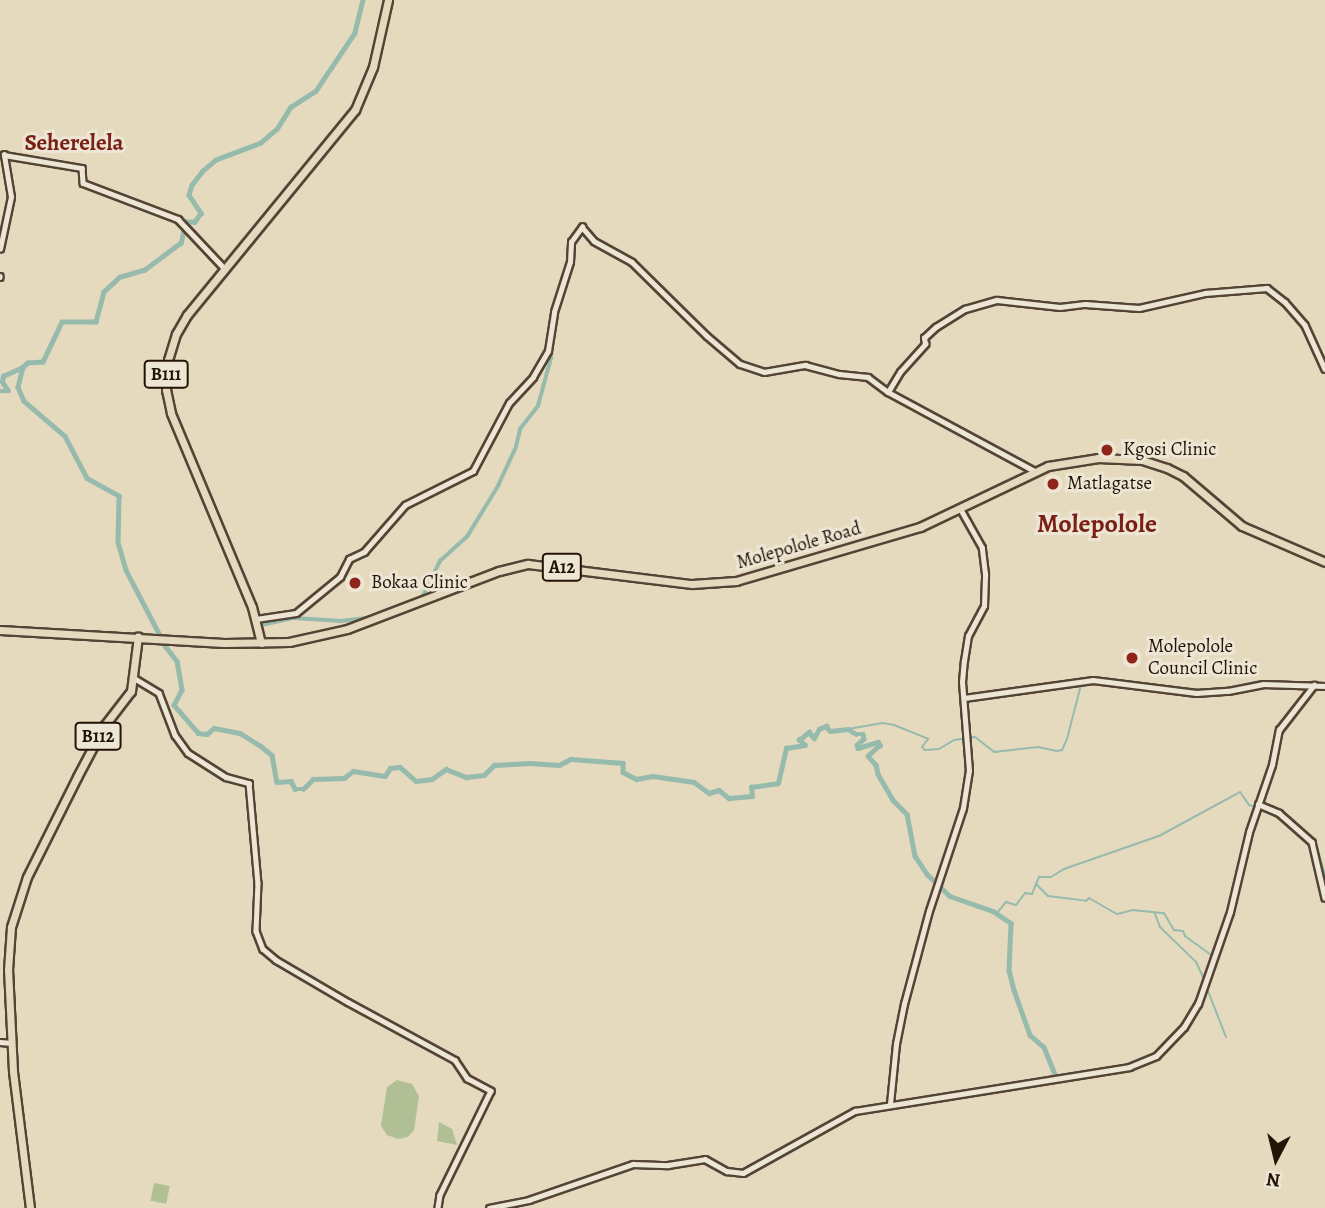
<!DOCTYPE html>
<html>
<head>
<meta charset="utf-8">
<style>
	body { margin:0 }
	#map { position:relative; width:1325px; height:1208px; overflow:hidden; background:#e5d9be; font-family:Alegreya,serif }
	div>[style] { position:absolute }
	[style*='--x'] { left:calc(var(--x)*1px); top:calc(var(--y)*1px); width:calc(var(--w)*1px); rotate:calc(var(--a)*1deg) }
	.green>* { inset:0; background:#b1c094; transform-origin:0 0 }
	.stream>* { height:2px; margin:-1px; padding:0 1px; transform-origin:1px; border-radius:1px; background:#96bbad }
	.canal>* { height:3.5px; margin:-1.75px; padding:0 1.75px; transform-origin:1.75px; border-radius:1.75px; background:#96bbad }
	.river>* { height:4.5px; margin:-2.25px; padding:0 2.25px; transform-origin:2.25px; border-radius:2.25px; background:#96bbad }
	.roads { filter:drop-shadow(2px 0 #544435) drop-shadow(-2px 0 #544435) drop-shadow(0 2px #544435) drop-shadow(0 -2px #544435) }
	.minor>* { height:4.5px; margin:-2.25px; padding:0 2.25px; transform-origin:2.25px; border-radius:2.25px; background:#eee6d5 }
	.major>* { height:7px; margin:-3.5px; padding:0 3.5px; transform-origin:3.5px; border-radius:3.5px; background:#e5d9be }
	.dots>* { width:19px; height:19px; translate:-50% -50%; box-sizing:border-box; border:4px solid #eee6d5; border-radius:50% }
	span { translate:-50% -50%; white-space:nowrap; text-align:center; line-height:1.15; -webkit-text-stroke:6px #eee6d5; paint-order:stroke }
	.shield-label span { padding:2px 5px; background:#eee6d5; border:2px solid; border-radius:5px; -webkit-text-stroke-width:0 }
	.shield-label { font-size:18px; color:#241307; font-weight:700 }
	.poi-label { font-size:19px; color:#241307 }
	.left { translate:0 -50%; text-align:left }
	.street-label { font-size:19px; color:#241307 }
	.quarter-label { font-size:23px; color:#7a1f14; font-weight:700 }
	.district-label { font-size:26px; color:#7a1f14; font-weight:700 }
	.north { position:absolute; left:1241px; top:1124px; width:70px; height:70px; -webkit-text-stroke:5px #eee6d5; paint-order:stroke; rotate:187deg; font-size:19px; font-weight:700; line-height:28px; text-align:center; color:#241307 }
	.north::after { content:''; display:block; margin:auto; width:24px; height:32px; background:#241307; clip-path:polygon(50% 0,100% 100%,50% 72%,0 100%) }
</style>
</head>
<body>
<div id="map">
	<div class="green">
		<i style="clip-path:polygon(397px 1080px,412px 1084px,419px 1096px,414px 1130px,408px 1137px,398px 1139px,387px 1135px,381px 1126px,387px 1087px)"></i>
		<i style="clip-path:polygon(439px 1122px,452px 1129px,457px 1145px,437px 1141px)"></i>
		<i style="left:154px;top:1183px;width:16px;height:18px;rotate:11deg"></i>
	</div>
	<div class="stream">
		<i style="--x:1107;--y:680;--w:97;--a:5.9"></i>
		<i style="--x:1222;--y:689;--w:38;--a:-12"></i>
		<i style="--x:1259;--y:681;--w:43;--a:2.7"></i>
		<i style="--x:848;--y:729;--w:35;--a:-10"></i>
		<i style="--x:882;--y:723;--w:12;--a:9"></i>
		<i style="--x:894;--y:725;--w:37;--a:22"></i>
		<i style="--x:928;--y:739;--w:10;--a:127"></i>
		<i style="--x:922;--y:747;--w:4;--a:45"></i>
		<i style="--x:925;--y:750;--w:14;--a:-4"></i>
		<i style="--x:939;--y:749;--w:17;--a:-31"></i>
		<i style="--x:954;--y:740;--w:21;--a:-8"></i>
		<i style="--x:975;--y:737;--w:24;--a:38"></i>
		<i style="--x:994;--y:752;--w:44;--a:-6.5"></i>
		<i style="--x:1038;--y:747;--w:19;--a:12"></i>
		<i style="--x:1057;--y:751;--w:5;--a:-11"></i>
		<i style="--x:1062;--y:750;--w:12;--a:-66"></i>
		<i style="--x:1067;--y:739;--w:56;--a:-75.5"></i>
		<i style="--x:1265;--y:806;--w:8;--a:0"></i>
		<i style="--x:1273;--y:806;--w:16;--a:35"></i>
		<i style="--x:1286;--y:815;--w:38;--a:41"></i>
		<i style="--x:1315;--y:840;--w:36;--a:74"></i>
		<i style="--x:1036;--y:884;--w:8;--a:-67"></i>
		<i style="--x:1039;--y:877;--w:12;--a:0"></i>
		<i style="--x:1051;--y:877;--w:15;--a:-32"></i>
		<i style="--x:1064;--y:869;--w:101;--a:-19.2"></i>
		<i style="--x:1159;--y:836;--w:92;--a:-28.5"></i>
		<i style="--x:1240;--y:792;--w:16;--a:55"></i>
		<i style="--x:1249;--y:805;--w:8;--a:14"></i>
		<i style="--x:997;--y:913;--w:14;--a:-51"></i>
		<i style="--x:1006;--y:902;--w:10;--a:17"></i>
		<i style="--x:1016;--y:905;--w:15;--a:-53"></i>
		<i style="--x:1025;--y:893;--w:7;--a:8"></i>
		<i style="--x:1032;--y:894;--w:11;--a:-68"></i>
		<i style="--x:1036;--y:884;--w:17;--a:45"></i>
		<i style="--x:1048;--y:896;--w:38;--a:7"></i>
		<i style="--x:1086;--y:901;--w:4;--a:-45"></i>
		<i style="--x:1089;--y:898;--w:32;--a:30"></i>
		<i style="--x:1117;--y:914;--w:16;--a:-14"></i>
		<i style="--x:1133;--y:910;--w:31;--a:6"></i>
		<i style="--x:1164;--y:913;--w:20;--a:60"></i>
		<i style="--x:1174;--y:930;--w:9;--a:6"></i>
		<i style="--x:1183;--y:931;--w:5;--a:68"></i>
		<i style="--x:1185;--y:936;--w:34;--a:36"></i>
		<i style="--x:1155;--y:914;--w:14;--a:69"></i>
		<i style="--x:1160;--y:927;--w:50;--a:44.2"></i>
		<i style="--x:1196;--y:962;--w:21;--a:65"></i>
		<i style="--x:1206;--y:986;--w:55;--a:68.6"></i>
	</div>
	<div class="canal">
		<i style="--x:422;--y:598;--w:41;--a:-64.1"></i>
		<i style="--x:440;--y:561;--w:36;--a:-42"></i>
		<i style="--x:467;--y:537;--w:60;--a:-58.7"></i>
		<i style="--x:498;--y:486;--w:43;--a:-65.2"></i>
		<i style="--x:516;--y:447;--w:18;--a:-77"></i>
		<i style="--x:520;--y:429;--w:29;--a:-52"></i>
		<i style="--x:538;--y:406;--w:50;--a:-74.8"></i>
		<i style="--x:261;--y:625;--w:35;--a:-12"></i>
		<i style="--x:295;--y:618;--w:46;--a:3.7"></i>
		<i style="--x:341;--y:621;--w:25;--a:-7"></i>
	</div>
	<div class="river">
		<i style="--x:363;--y:0;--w:34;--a:104"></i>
		<i style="--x:355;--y:33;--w:70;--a:123.9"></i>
		<i style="--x:316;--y:91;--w:30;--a:147"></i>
		<i style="--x:291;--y:107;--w:26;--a:122"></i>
		<i style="--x:277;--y:129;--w:21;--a:139"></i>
		<i style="--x:261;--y:143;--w:48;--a:159.3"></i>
		<i style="--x:216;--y:160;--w:17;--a:140"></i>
		<i style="--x:203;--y:171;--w:18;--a:128"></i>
		<i style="--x:192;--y:185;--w:10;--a:107"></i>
		<i style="--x:189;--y:195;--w:22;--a:56"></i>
		<i style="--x:201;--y:213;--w:11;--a:124"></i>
		<i style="--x:195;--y:222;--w:9;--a:180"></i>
		<i style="--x:186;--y:222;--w:22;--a:103"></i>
		<i style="--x:181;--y:243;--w:45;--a:143.1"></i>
		<i style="--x:145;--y:270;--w:26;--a:164"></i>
		<i style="--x:120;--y:277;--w:22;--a:137"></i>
		<i style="--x:104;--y:292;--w:31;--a:105"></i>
		<i style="--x:96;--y:322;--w:34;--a:180"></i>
		<i style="--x:62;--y:322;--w:44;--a:115.4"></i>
		<i style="--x:43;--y:362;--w:15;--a:176"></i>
		<i style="--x:28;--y:363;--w:6;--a:141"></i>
		<i style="--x:23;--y:367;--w:21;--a:104"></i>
		<i style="--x:18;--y:387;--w:15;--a:67"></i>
		<i style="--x:24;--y:401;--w:54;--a:40.5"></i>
		<i style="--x:65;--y:436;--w:47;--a:62.4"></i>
		<i style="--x:87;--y:478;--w:37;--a:29"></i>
		<i style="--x:119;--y:496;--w:46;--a:91.2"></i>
		<i style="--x:118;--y:542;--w:29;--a:74"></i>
		<i style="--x:126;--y:570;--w:87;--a:62.5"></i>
		<i style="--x:166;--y:647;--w:18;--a:52"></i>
		<i style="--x:177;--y:661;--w:29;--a:80"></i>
		<i style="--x:182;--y:690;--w:17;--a:118"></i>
		<i style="--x:174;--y:705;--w:37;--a:49"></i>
		<i style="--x:198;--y:733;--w:9;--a:6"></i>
		<i style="--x:207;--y:734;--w:9;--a:-41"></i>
		<i style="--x:214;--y:728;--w:26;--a:11"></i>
		<i style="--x:240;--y:733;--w:26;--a:32"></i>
		<i style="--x:262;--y:747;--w:13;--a:39"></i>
		<i style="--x:272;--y:755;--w:27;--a:80"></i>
		<i style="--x:277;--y:782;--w:14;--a:-4"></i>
		<i style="--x:291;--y:781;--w:9;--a:63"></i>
		<i style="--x:295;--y:789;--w:8;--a:0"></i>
		<i style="--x:303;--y:789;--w:14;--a:-45"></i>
		<i style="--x:313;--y:779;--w:31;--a:-2"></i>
		<i style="--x:344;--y:778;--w:11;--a:-38"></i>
		<i style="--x:353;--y:771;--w:32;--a:9"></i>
		<i style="--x:385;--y:776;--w:9;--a:-58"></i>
		<i style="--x:390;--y:768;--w:10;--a:-6"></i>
		<i style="--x:400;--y:767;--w:21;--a:41"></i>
		<i style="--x:416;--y:781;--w:16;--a:-7"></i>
		<i style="--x:432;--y:779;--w:17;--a:-36"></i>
		<i style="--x:446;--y:769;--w:22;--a:22"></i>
		<i style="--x:466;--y:777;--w:18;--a:-6"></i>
		<i style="--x:484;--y:775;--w:14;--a:-45"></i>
		<i style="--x:494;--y:765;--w:36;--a:-3"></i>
		<i style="--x:530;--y:763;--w:29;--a:4"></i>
		<i style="--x:559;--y:765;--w:13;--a:-27"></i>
		<i style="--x:571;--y:759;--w:52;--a:4.4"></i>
		<i style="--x:623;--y:763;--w:9;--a:90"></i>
		<i style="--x:623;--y:772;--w:15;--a:28"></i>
		<i style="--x:636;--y:779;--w:17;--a:-10"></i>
		<i style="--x:653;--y:776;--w:41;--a:8.3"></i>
		<i style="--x:694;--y:782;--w:19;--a:36"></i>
		<i style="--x:709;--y:793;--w:10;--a:-17"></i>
		<i style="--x:719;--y:790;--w:13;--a:39"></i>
		<i style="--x:729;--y:798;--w:23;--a:-5"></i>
		<i style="--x:752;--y:796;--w:9;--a:-96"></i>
		<i style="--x:751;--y:787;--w:27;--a:-8"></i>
		<i style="--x:778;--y:783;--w:36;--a:-77"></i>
		<i style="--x:786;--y:748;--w:19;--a:-9"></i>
		<i style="--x:805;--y:745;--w:8;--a:-140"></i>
		<i style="--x:799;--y:740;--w:13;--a:-39"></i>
		<i style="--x:809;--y:732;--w:8;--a:50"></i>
		<i style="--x:814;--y:738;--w:10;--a:-61"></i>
		<i style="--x:819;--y:729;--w:8;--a:-23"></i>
		<i style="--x:826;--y:726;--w:6;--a:51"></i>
		<i style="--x:830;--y:731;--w:18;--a:-6"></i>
		<i style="--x:848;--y:729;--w:9;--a:32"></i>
		<i style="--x:856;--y:734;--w:7;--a:0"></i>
		<i style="--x:863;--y:734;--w:5;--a:79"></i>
		<i style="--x:864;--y:739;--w:9;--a:139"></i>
		<i style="--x:857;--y:745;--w:3;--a:72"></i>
		<i style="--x:858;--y:748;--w:21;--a:-17"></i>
		<i style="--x:878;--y:742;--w:4;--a:56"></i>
		<i style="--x:880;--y:745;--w:16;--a:137"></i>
		<i style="--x:868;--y:756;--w:12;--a:48"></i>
		<i style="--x:876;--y:765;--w:9;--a:77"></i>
		<i style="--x:878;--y:774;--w:30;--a:60"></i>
		<i style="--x:893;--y:800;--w:20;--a:45"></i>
		<i style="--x:907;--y:814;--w:43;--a:79.2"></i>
		<i style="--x:915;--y:856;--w:22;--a:56"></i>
		<i style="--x:927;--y:874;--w:32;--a:44"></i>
		<i style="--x:950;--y:896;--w:46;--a:19.2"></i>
		<i style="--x:993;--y:911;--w:22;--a:34"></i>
		<i style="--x:1011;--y:923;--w:47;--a:92.4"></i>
		<i style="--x:1009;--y:970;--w:21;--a:76"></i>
		<i style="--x:1014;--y:990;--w:48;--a:70.4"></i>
		<i style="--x:1030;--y:1035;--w:18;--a:41"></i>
		<i style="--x:1044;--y:1047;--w:29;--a:68"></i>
		<i style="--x:0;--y:391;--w:8;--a:0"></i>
		<i style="--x:8;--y:391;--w:11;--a:-124"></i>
		<i style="--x:2;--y:382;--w:6;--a:-81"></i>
		<i style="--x:3;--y:376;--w:22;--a:-24"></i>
	</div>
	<div class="roads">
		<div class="minor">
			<i style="--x:0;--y:249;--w:53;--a:-78.1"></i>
			<i style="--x:11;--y:197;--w:43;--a:-99.5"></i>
			<i style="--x:4;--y:155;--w:79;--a:9.5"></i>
			<i style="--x:82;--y:168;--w:15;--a:86"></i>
			<i style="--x:83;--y:183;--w:102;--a:20.8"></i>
			<i style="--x:178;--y:219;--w:69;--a:46.8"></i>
			<i style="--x:0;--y:276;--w:1;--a:90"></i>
			<i style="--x:888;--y:392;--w:23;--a:-59"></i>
			<i style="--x:900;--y:372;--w:38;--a:-48"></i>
			<i style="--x:925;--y:344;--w:6;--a:-99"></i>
			<i style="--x:924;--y:338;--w:16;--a:-43"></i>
			<i style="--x:936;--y:327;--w:34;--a:-32"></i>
			<i style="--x:965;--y:309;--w:33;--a:-16"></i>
			<i style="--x:997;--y:300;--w:63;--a:6.3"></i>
			<i style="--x:1060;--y:307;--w:25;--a:-7"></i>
			<i style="--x:1085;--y:304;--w:54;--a:4.2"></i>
			<i style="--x:1139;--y:308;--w:68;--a:-12.8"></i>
			<i style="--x:1205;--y:293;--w:62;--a:-4.6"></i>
			<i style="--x:1267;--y:288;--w:23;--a:38"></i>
			<i style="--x:1285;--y:302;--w:30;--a:49"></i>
			<i style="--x:1305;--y:325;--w:48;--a:65.6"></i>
			<i style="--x:256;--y:619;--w:40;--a:-8.5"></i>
			<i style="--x:296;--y:613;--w:57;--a:-39.3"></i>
			<i style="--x:340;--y:577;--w:20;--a:-63"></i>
			<i style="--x:349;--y:559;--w:17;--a:-25"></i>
			<i style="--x:364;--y:552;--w:62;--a:-48.9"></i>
			<i style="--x:405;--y:505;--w:76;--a:-26.6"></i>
			<i style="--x:473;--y:471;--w:77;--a:-62.1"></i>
			<i style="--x:509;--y:403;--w:35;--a:-47"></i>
			<i style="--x:533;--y:377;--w:30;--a:-60"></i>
			<i style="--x:548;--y:351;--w:39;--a:-81"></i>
			<i style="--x:554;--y:312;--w:52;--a:-72.3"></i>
			<i style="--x:570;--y:262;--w:20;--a:-87"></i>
			<i style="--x:571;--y:242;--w:19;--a:-54"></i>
			<i style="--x:582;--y:227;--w:18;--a:49"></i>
			<i style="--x:594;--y:241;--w:43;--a:28.9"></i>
			<i style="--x:632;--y:262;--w:105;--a:44.6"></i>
			<i style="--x:707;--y:336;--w:43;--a:40.3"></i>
			<i style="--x:740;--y:364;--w:25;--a:18"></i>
			<i style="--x:764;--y:372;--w:42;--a:-9.7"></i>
			<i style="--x:805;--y:365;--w:35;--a:15"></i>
			<i style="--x:839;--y:374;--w:29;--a:6"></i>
			<i style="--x:868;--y:377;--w:25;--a:37"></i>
			<i style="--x:888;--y:392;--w:167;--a:28.3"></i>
			<i style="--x:134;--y:678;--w:29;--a:31"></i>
			<i style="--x:159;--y:693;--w:45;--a:69.1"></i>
			<i style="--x:175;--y:735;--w:22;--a:54"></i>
			<i style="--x:188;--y:753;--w:45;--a:32.3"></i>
			<i style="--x:226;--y:777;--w:24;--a:15"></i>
			<i style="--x:249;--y:783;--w:100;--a:84.9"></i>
			<i style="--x:258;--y:883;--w:48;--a:92.4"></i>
			<i style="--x:256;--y:931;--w:19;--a:69"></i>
			<i style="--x:263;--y:949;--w:17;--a:40"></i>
			<i style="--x:276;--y:960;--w:83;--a:30.3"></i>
			<i style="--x:348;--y:1002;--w:122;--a:28.5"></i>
			<i style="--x:455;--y:1060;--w:22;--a:56"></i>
			<i style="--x:467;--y:1078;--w:27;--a:28"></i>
			<i style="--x:491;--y:1091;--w:116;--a:116.1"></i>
			<i style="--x:440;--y:1195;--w:13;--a:99"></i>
			<i style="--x:964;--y:698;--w:130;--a:-7.9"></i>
			<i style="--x:1093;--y:680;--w:104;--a:7.2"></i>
			<i style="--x:1196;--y:693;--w:32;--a:-4"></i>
			<i style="--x:1228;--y:691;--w:36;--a:-11"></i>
			<i style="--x:1263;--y:684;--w:62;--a:1.8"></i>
			<i style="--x:1258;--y:804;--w:23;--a:23"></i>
			<i style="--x:1279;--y:813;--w:44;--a:41.3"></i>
			<i style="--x:1312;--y:842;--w:57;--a:76.9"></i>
			<i style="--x:0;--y:1042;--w:12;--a:5"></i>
			<i style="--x:890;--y:1104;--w:60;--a:-84.3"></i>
			<i style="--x:896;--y:1044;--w:41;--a:-78.7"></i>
			<i style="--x:904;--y:1004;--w:96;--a:-75"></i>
			<i style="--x:929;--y:911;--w:108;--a:-71.7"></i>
			<i style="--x:963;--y:808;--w:37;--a:-81"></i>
			<i style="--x:969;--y:771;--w:89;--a:-94.5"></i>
			<i style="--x:962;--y:682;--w:21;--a:-85"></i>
			<i style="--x:964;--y:661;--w:25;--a:-81"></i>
			<i style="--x:968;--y:636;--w:34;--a:-62"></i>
			<i style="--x:984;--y:606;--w:32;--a:-88"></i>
			<i style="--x:985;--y:574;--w:26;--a:-97"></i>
			<i style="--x:982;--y:548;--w:45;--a:-119.4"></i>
			<i style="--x:489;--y:1208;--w:41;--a:-11.3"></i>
			<i style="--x:529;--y:1200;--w:110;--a:-19.1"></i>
			<i style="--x:633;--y:1164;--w:35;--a:2"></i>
			<i style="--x:668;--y:1165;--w:37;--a:-9"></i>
			<i style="--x:705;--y:1159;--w:25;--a:29"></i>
			<i style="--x:727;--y:1171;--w:16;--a:7"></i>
			<i style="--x:743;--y:1173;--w:128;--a:-29"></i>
			<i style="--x:855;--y:1111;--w:278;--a:-9.1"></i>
			<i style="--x:1129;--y:1067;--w:29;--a:-22"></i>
			<i style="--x:1156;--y:1056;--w:40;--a:-46"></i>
			<i style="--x:1184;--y:1027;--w:27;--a:-59"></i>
			<i style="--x:1198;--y:1004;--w:97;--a:-70.8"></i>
			<i style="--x:1230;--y:912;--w:82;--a:-76.6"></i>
			<i style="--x:1249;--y:832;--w:71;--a:-71.1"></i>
			<i style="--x:1272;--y:765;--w:36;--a:-79"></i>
			<i style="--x:1279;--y:730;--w:57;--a:-52.1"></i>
		</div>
		<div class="major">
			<i style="--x:0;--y:630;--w:224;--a:3.3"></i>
			<i style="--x:224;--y:643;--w:65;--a:-0.9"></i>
			<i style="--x:289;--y:642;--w:59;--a:-12.6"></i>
			<i style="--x:347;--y:629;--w:163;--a:-20.9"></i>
			<i style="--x:499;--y:571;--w:30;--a:-14"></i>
			<i style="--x:528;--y:564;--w:165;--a:7"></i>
			<i style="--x:692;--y:584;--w:44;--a:-3.9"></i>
			<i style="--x:736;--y:581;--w:192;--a:-16.4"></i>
			<i style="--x:920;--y:527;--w:142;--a:-25.5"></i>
			<i style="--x:1048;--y:466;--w:51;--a:-9.1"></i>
			<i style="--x:1098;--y:458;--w:44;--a:2.6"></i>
			<i style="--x:1142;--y:460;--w:26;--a:18"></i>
			<i style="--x:1167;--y:468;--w:18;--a:27"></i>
			<i style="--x:1183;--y:476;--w:77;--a:40.3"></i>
			<i style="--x:1242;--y:526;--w:90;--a:23.4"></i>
			<i style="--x:261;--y:643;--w:37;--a:-104"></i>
			<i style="--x:252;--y:607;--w:210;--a:-112.7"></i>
			<i style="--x:171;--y:413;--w:24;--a:-102"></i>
			<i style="--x:166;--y:390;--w:30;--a:-86"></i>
			<i style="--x:168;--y:360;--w:27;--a:-73"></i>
			<i style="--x:176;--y:334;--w:22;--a:-60"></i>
			<i style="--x:187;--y:315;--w:265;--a:-50.7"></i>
			<i style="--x:355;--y:110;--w:47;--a:-67.3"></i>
			<i style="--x:373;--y:67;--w:69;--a:-77.4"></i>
			<i style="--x:30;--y:1208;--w:138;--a:-97.1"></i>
			<i style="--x:13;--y:1071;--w:101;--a:-92.8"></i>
			<i style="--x:8;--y:970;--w:43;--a:-86"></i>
			<i style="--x:11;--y:927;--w:52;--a:-72.3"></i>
			<i style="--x:27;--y:877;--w:112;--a:-63.4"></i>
			<i style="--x:77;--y:777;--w:58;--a:-62.1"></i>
			<i style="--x:104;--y:726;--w:44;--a:-52.4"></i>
			<i style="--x:131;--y:691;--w:55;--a:-82.7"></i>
		</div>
	</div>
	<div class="dots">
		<i style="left:1107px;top:450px;background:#8f2418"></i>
		<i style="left:1053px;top:484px;background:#8f2418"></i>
		<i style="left:355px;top:583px;background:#8f2418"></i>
		<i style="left:1132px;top:658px;background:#8f2418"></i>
	</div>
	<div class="shield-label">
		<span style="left:166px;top:374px">B111</span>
		<span style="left:562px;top:567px">A12</span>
		<span style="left:98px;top:736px">B112</span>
	</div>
	<div class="poi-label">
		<span class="left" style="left:1123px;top:450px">Kgosi Clinic</span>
		<span class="left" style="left:1067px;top:484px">Matlagatse</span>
		<span class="left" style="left:371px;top:583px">Bokaa Clinic</span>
		<span class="left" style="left:1148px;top:658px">Molepolole<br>Council Clinic</span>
	</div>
	<div class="street-label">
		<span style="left:799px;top:546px;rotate:-16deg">Molepolole Road</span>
	</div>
	<div class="quarter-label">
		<span style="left:74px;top:143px">Seherelela</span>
	</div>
	<div class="district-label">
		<span style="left:1097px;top:524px">Molepolole</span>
	</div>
	<div class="north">N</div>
</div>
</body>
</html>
